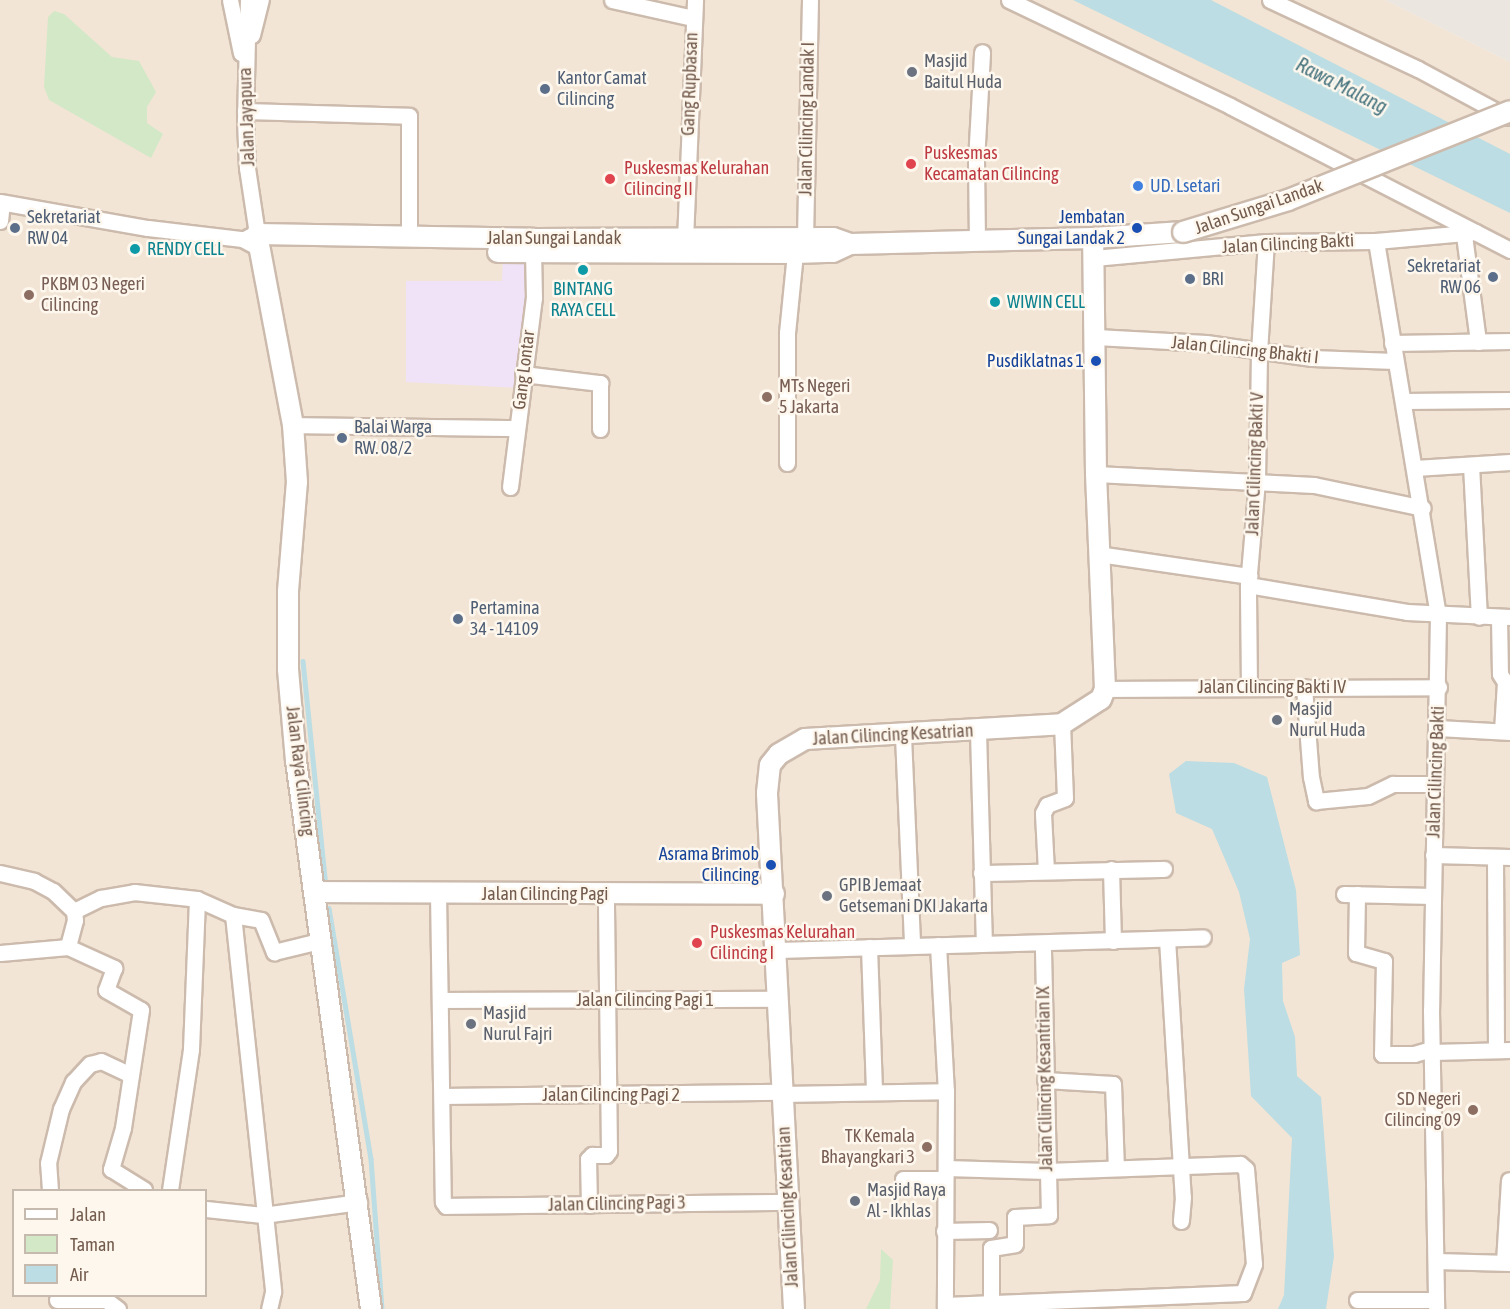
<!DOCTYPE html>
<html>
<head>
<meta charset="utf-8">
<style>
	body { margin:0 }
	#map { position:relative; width:1510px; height:1309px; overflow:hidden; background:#fbf3e7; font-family:"Asap Condensed",sans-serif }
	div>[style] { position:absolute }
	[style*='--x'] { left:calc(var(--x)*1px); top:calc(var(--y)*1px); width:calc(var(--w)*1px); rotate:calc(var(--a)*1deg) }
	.residential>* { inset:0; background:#f2e5d5 }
	.industrial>* { inset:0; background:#ebe6e0 }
	.education>* { inset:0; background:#f0e3f7 }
	.green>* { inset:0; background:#d3e8c6 }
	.water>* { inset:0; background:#bcdde3 }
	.stream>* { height:4.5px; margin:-2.25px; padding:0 2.25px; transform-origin:2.25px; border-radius:2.25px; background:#bcdde3 }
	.roads { filter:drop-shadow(2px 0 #ccbbad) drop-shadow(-2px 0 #ccbbad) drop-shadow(0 2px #ccbbad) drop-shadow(0 -2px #ccbbad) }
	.minor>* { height:15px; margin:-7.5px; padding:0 7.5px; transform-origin:7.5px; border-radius:7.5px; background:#fff }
	.tertiary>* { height:20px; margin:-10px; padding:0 10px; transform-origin:10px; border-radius:10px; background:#fff }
	.bridges { filter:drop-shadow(2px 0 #ccbbad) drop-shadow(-2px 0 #ccbbad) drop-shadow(0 2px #ccbbad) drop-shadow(0 -2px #ccbbad) }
	.tertiary-bridge>* { height:20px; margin:-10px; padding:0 10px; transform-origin:10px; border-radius:10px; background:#fff }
	.dots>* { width:16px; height:16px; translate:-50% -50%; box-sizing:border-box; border:3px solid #fef7ed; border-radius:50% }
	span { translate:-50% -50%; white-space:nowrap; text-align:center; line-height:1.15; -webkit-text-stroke:5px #fef7ed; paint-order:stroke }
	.worship-label { font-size:18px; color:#5b616d }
	.left { translate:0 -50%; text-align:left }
	.service-label { font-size:18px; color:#4e5e75 }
	.right { translate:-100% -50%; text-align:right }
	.street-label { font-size:18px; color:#735b4d }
	.health-label { font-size:18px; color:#be3a42 }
	.shop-label { font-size:18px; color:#366cbe }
	.transit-label { font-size:18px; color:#164399 }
	.culture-label { font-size:18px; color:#0d838f }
	.education-label { font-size:18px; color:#785e54 }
	.water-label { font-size:20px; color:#45737e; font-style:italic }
	.legend { position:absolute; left:12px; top:1189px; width:195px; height:108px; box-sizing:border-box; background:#fef7ed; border:2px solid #c6b9ad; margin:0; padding:8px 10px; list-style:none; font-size:18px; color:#735b4d }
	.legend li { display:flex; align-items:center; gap:12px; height:30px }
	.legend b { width:30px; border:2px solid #c6b9ad }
</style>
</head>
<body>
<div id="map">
	<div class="residential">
		<i style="clip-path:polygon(evenodd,0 0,1385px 0,1510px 62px,1510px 1309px,0 1309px,0 0,14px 1190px,206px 1190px,206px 1296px,14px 1296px,14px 1190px)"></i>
	</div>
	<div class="industrial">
		<i style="clip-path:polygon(1385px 0,1510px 0,1510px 62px)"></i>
	</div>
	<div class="education">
		<i style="clip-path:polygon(503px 254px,531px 255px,519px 388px,406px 382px,406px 281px,502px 281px)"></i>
	</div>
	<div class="green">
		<i style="clip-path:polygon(54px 11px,64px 14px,112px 57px,139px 61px,156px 92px,147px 107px,147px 123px,163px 134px,151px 158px,49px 100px,44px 87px,48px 17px)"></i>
		<i style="clip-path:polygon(881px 1249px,893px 1260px,890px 1309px,866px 1309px,880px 1280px)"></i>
	</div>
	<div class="water">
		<i style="clip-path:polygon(1073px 0,1211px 0,1510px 154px,1510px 213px)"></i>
		<i style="clip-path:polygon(1186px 761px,1234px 763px,1267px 777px,1296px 890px,1300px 955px,1282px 963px,1283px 1001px,1295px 1037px,1297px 1076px,1321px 1097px,1334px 1256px,1326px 1309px,1278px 1309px,1284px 1295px,1292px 1138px,1251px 1096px,1244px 989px,1250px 939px,1239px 892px,1212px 829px,1176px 813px,1169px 774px)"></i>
	</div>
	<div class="stream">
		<i style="--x:303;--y:661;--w:227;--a:84.2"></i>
		<i style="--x:329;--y:908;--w:254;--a:80.5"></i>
		<i style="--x:371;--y:1159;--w:150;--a:85.8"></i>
	</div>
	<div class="roads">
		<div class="minor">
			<i style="--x:230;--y:0;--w:54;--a:78.3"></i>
			<i style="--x:612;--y:0;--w:83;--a:12.5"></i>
			<i style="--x:1009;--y:0;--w:245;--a:25.6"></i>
			<i style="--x:1230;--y:106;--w:315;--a:27.2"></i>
			<i style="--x:1270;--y:0;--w:163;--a:25"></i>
			<i style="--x:1418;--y:69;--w:101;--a:28.3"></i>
			<i style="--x:252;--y:35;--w:36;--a:-76"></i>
			<i style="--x:245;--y:111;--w:164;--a:1.7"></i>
			<i style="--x:409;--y:116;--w:121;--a:90"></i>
			<i style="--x:0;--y:202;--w:150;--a:10"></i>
			<i style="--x:148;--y:228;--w:95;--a:6.7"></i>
			<i style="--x:242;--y:239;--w:19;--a:28"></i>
			<i style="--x:0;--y:221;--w:18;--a:-84"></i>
			<i style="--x:1464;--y:235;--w:108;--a:82.5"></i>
			<i style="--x:248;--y:237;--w:9;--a:-18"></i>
			<i style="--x:257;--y:234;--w:67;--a:-98.6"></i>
			<i style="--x:247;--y:168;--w:47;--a:-92.4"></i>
			<i style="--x:245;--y:121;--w:121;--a:-88.6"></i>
			<i style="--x:805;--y:238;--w:238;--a:-88.8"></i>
			<i style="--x:685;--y:240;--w:240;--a:-87.6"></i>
			<i style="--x:1376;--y:241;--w:379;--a:80.6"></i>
			<i style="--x:1438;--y:615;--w:395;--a:91"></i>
			<i style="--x:1431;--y:1010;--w:299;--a:89"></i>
			<i style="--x:977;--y:242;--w:81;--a:-90.7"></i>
			<i style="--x:976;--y:161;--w:109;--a:-86.8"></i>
			<i style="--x:1094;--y:258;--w:173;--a:-5.3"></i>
			<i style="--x:1266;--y:242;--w:110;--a:-0.5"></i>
			<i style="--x:1376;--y:241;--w:100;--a:-5.1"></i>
			<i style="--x:1096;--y:337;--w:110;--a:3.1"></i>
			<i style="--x:1206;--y:343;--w:107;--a:8.1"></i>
			<i style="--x:1312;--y:358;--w:83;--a:2.1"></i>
			<i style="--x:1392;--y:343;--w:118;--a:-1"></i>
			<i style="--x:523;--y:374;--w:78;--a:6.7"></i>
			<i style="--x:600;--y:383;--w:46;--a:90"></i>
			<i style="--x:1403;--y:401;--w:107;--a:-0.5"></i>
			<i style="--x:293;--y:425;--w:224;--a:0.8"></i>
			<i style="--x:787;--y:463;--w:130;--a:-90"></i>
			<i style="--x:787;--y:333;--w:80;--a:-84.3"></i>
			<i style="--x:1471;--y:465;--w:152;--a:87"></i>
			<i style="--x:1415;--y:468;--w:95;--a:-3.6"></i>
			<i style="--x:1096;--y:474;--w:218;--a:2.9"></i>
			<i style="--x:1314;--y:485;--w:111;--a:11.9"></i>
			<i style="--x:510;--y:487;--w:191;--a:-82.8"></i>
			<i style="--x:534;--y:298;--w:46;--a:-91.2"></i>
			<i style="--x:1098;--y:554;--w:153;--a:8.3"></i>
			<i style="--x:1248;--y:585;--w:161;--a:9.6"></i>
			<i style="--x:1407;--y:612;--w:103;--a:2.8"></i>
			<i style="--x:1499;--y:617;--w:57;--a:89"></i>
			<i style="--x:1500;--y:674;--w:9;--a:58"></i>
			<i style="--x:1505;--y:682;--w:49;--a:93.5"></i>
			<i style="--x:1249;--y:687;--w:102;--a:-90.6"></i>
			<i style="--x:1248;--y:585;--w:105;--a:-85.1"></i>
			<i style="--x:1257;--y:480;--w:128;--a:-89.1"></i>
			<i style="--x:1259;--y:352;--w:110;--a:-86.4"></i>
			<i style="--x:1304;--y:687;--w:90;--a:85.6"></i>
			<i style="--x:1311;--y:777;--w:25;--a:78"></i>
			<i style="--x:1316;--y:801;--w:52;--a:-5.5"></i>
			<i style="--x:1368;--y:796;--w:28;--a:-26"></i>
			<i style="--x:1393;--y:784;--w:41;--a:0"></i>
			<i style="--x:1105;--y:689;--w:334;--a:-0.3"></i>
			<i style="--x:1438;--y:728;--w:72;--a:3.2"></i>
			<i style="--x:978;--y:731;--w:212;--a:88.4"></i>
			<i style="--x:903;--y:736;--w:210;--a:87.5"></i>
			<i style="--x:1433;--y:855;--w:77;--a:1.5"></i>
			<i style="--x:1495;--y:857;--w:193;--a:89.7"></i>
			<i style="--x:1111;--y:869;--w:72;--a:88.4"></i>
			<i style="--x:1046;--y:871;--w:58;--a:-93"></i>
			<i style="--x:1043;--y:813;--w:9;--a:-63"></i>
			<i style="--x:1047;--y:805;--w:19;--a:-21"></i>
			<i style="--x:1065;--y:798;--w:74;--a:-92.3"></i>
			<i style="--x:0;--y:873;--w:35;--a:13"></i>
			<i style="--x:34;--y:881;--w:21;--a:28"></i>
			<i style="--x:53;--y:891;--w:29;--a:44"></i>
			<i style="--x:74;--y:911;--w:9;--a:84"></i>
			<i style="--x:75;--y:920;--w:28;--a:105"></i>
			<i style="--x:68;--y:947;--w:68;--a:175"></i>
			<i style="--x:981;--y:873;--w:183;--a:-1.3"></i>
			<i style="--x:438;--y:893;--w:309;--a:89.1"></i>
			<i style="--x:443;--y:1202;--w:5;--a:53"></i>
			<i style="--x:446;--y:1206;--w:341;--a:-0.7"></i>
			<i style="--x:1344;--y:894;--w:89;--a:1.3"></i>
			<i style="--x:1357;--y:894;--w:59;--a:91"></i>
			<i style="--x:1356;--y:953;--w:29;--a:16"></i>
			<i style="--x:1384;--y:961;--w:93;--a:91.2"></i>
			<i style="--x:1382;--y:1054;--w:32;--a:0"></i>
			<i style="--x:1414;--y:1054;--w:19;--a:-16"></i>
			<i style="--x:74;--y:911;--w:30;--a:-26"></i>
			<i style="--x:101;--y:898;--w:34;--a:-10"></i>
			<i style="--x:134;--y:892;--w:63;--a:6.3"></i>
			<i style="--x:197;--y:899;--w:39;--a:24"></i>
			<i style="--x:233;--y:915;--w:28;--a:10"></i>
			<i style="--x:261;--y:920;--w:35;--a:68"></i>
			<i style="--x:274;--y:952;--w:46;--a:-13.7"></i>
			<i style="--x:233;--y:915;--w:379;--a:83.9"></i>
			<i style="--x:273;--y:1292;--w:17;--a:103"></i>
			<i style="--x:1167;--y:939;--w:258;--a:86.5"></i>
			<i style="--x:1183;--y:1197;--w:24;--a:95"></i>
			<i style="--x:938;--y:945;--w:146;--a:86.9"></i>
			<i style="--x:946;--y:1091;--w:218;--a:90.3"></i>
			<i style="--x:68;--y:947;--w:51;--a:24.5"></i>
			<i style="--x:114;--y:968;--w:23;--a:110"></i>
			<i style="--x:106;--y:990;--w:40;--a:29.7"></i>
			<i style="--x:141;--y:1010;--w:119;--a:98.7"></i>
			<i style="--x:123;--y:1128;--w:43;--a:106.3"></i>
			<i style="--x:111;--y:1169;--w:39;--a:32"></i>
			<i style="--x:869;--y:947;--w:145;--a:88"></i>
			<i style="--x:777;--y:950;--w:426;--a:-1.7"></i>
			<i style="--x:440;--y:1000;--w:338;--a:-0.2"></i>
			<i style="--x:1432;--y:1052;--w:78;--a:-1.5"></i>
			<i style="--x:1045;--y:1080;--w:68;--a:3.4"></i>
			<i style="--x:1113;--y:1084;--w:84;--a:88"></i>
			<i style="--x:781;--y:1094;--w:165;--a:-1"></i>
			<i style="--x:442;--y:1096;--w:339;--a:-0.7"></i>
			<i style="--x:903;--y:1179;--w:42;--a:0"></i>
			<i style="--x:50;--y:1190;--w:27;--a:-94"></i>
			<i style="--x:48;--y:1163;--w:56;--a:-76.5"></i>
			<i style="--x:61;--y:1109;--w:30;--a:-66"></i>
			<i style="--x:73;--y:1082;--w:25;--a:-47"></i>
			<i style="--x:90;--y:1064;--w:11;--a:-15"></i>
			<i style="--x:101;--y:1061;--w:33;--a:25"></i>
			<i style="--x:170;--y:1190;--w:143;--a:-81.5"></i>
			<i style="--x:191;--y:1049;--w:150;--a:-87.7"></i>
			<i style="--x:589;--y:1205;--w:46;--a:-91.2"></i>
			<i style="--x:588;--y:1159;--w:6;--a:-45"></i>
			<i style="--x:592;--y:1155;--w:14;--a:0"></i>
			<i style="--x:606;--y:1155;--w:5;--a:-53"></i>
			<i style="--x:609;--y:1151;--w:257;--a:-90.7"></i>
			<i style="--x:206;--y:1209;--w:57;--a:6"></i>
			<i style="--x:263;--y:1215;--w:97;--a:-7.7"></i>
			<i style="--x:944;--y:1231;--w:45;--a:-1.3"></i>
			<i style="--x:1436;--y:1261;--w:74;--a:1.5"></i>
			<i style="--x:1504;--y:1262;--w:82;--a:-86.5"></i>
			<i style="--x:57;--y:1300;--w:49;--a:0"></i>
			<i style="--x:106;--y:1300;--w:15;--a:37"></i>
			<i style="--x:1357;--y:1300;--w:79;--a:0"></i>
			<i style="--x:991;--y:1302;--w:54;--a:-90"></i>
			<i style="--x:991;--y:1248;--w:24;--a:-9"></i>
			<i style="--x:1015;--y:1244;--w:27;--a:-90"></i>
			<i style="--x:1015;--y:1217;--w:34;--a:-3"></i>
			<i style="--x:1049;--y:1215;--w:272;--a:-91.3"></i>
			<i style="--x:945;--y:1305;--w:298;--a:-2.3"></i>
			<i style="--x:1243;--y:1293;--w:31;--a:-69"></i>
			<i style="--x:1254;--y:1264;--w:95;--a:-94.8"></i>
			<i style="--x:1246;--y:1169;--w:8;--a:-140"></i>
			<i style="--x:1240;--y:1164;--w:193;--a:177.9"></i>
			<i style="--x:1047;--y:1171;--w:101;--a:-178.3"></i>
		</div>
		<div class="tertiary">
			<i style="--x:498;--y:252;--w:297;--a:0.2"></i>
			<i style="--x:795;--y:253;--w:38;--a:-2"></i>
			<i style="--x:833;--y:252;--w:19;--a:-25"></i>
			<i style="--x:315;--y:892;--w:459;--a:0.2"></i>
			<i style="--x:371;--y:1309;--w:553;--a:-97.79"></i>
			<i style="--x:296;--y:761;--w:92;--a:-95"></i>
			<i style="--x:288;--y:669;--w:78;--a:-90"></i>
			<i style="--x:288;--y:591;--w:109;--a:-85.3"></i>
			<i style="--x:297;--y:482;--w:57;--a:-94"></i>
			<i style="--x:293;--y:425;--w:194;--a:-100.7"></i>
			<i style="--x:257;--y:234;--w:277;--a:1"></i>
			<i style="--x:534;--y:239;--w:299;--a:-0.2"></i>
			<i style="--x:833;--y:238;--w:18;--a:19"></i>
			<i style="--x:850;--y:244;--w:243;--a:-1.4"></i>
			<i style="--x:1093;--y:238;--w:90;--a:-3.8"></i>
			<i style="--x:794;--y:1309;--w:517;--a:-93"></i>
			<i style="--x:767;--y:793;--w:28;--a:-84"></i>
			<i style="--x:770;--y:765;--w:14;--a:-51"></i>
			<i style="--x:779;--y:754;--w:30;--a:-30"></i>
			<i style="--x:805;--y:739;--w:257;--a:-3.3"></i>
			<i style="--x:1062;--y:724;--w:46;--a:-32.7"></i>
			<i style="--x:1101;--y:699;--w:11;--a:-68"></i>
			<i style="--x:1105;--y:689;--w:215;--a:-92.4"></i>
			<i style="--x:1096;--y:474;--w:236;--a:-90.7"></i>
		</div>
	</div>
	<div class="bridges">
		<div class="tertiary-bridge">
			<i style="--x:1183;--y:232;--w:110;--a:-16.9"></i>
			<i style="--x:1288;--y:200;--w:239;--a:-21.8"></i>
		</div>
	</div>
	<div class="dots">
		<i style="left:912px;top:72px;background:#6b7280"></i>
		<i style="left:545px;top:89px;background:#5c6f8a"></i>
		<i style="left:911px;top:164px;background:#e0444e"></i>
		<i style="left:610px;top:179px;background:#e0444e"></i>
		<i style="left:1138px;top:186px;background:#3f7fe0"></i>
		<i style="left:15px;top:228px;background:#5c6f8a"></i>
		<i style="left:1137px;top:228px;background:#1a4fb4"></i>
		<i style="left:135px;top:249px;background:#0f9aa8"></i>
		<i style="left:583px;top:270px;background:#0f9aa8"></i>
		<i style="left:1493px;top:277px;background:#5c6f8a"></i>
		<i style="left:1190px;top:279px;background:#5c6f8a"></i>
		<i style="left:29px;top:295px;background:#8d6e63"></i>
		<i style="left:995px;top:302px;background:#0f9aa8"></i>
		<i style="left:1096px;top:361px;background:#1a4fb4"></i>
		<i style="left:767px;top:397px;background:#8d6e63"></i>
		<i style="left:342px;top:438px;background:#5c6f8a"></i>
		<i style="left:458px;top:619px;background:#5c6f8a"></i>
		<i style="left:1277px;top:720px;background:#6b7280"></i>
		<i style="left:771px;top:865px;background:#1a4fb4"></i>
		<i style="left:827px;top:896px;background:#6b7280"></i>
		<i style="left:697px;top:943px;background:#e0444e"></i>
		<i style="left:471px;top:1024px;background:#6b7280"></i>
		<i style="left:1473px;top:1110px;background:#8d6e63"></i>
		<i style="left:927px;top:1147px;background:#8d6e63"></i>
		<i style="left:855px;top:1201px;background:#6b7280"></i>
	</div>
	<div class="worship-label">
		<span class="left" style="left:924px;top:72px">Masjid<br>Baitul Huda</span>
		<span class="left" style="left:1289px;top:720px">Masjid<br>Nurul Huda</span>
		<span class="left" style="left:839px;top:896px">GPIB Jemaat<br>Getsemani DKI Jakarta</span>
		<span class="left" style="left:483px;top:1024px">Masjid<br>Nurul Fajri</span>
		<span class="left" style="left:867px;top:1201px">Masjid Raya<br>Al - Ikhlas</span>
	</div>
	<div class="service-label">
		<span class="left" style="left:557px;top:89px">Kantor Camat<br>Cilincing</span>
		<span class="left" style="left:27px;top:228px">Sekretariat<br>RW 04</span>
		<span class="right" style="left:1481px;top:277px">Sekretariat<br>RW 06</span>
		<span class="left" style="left:1202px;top:279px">BRI</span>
		<span class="left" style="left:354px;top:438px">Balai Warga<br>RW. 08/2</span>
		<span class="left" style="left:470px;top:619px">Pertamina<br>34 - 14109</span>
	</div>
	<div class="street-label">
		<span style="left:690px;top:84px;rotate:-88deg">Gang Rupbasan</span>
		<span style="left:247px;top:117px;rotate:-92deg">Jalan Jayapura</span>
		<span style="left:807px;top:119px;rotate:-89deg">Jalan Cilincing Landak I</span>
		<span style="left:1259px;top:207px;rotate:-19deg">Jalan Sungai Landak</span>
		<span style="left:554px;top:238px">Jalan Sungai Landak</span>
		<span style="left:1288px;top:244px;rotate:-3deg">Jalan Cilincing Bakti</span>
		<span style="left:1245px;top:350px;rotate:6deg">Jalan Cilincing Bhakti I</span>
		<span style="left:524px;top:370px;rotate:-83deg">Gang Lontar</span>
		<span style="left:1255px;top:464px;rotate:-88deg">Jalan Cilincing Bakti V</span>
		<span style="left:1272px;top:687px">Jalan Cilincing Bakti IV</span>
		<span style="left:893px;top:735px;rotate:-3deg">Jalan Cilincing Kesatrian</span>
		<span style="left:300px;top:771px;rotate:83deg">Jalan Raya Cilincing</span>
		<span style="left:1436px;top:772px;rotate:-88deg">Jalan Cilincing Bakti</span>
		<span style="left:545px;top:894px">Jalan Cilincing Pagi</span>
		<span style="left:645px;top:1000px">Jalan Cilincing Pagi 1</span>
		<span style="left:1045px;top:1079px;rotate:-91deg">Jalan Cilincing Kesantrian IX</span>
		<span style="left:611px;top:1095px">Jalan Cilincing Pagi 2</span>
		<span style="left:617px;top:1204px;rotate:-1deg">Jalan Cilincing Pagi 3</span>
		<span style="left:788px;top:1207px;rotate:-93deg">Jalan Cilincing Kesatrian</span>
	</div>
	<div class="health-label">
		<span class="left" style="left:924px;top:164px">Puskesmas<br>Kecamatan Cilincing</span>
		<span class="left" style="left:624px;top:179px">Puskesmas Kelurahan<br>Cilincing II</span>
		<span class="left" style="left:710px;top:943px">Puskesmas Kelurahan<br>Cilincing I</span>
	</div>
	<div class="shop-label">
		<span class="left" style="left:1150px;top:186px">UD. Lsetari</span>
	</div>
	<div class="transit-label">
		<span class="right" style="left:1125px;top:228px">Jembatan<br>Sungai Landak 2</span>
		<span class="right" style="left:1084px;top:361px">Pusdiklatnas 1</span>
		<span class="right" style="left:759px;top:865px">Asrama Brimob<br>Cilincing</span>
	</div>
	<div class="culture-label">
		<span class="left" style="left:147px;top:249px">RENDY CELL</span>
		<span style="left:583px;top:300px">BINTANG<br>RAYA CELL</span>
		<span class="left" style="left:1007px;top:302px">WIWIN CELL</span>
	</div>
	<div class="education-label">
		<span class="left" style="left:41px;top:295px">PKBM 03 Negeri<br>Cilincing</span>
		<span class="left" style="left:779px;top:397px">MTs Negeri<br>5 Jakarta</span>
		<span class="right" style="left:1461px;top:1110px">SD Negeri<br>Cilincing 09</span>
		<span class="right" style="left:915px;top:1147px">TK Kemala<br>Bhayangkari 3</span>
	</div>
	<div class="water-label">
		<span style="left:1342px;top:85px;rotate:27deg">Rawa Malang</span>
	</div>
	<ul class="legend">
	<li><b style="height:8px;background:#fff"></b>Jalan</li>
	<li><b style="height:16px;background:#d3e8c6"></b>Taman</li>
	<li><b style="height:16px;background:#bcdde3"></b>Air</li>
	</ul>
</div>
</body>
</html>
